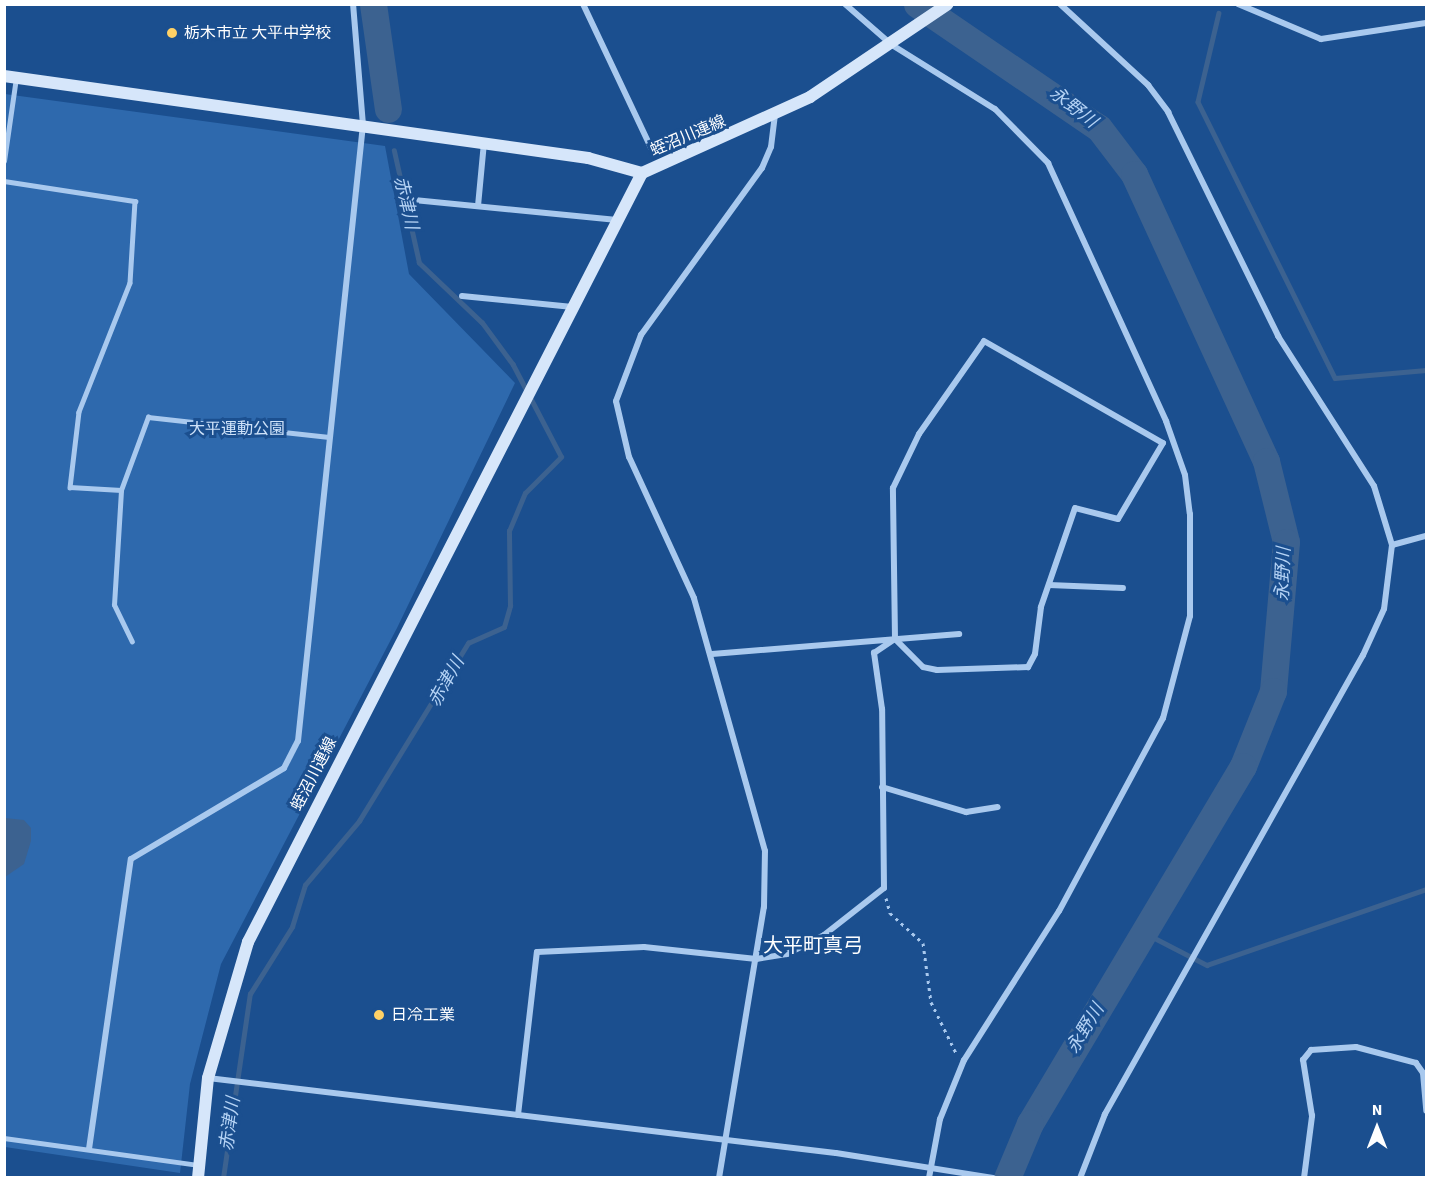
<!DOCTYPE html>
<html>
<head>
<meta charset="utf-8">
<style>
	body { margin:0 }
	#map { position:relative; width:1431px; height:1182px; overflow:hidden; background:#1b4f8f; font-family:"Source Sans 3","Noto Sans JP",sans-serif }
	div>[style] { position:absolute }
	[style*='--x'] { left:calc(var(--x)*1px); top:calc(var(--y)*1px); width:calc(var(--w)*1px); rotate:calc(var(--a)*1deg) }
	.green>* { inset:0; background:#2e69ad }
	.water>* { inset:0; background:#3c6290 }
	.stream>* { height:4.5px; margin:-2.25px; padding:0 2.25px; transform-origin:2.25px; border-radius:2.25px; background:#3c6290 }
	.river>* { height:27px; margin:-13.5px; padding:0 13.5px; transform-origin:13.5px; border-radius:13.5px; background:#3c6290 }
	.path>* { height:3px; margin-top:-1.5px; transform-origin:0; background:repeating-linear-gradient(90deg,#a9c9ee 0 3px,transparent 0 7.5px) }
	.lane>* { height:4.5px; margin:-2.25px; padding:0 2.25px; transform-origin:2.25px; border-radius:2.25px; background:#a9c9ee }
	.street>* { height:6px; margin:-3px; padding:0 3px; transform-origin:3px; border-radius:3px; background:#a9c9ee }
	.secondary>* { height:12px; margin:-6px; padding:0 6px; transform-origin:6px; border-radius:6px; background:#d6e6fa }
	.dots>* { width:16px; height:16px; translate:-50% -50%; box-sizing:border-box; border:3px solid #1b4f8f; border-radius:50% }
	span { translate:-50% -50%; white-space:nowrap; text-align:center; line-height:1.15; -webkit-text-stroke:6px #1b4f8f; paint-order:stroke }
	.poi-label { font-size:16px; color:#fff }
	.left { translate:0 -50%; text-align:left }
	.street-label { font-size:16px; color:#fff }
	.park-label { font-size:16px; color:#cfe3fa }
	.water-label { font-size:18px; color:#b5d3f5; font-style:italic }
	.quarter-label { font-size:20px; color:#fff }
	.frame { position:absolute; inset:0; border:6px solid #fff; pointer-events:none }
	.north { position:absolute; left:1347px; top:1098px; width:60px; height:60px; -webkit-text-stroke:4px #1b4f8f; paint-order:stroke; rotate:0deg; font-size:16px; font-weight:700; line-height:24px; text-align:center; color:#fff }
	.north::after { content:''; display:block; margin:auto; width:21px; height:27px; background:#fff; clip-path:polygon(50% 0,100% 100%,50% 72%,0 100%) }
</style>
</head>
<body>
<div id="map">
	<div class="green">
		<i style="clip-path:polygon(5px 94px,385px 146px,409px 274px,515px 383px,397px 628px,221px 964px,190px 1084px,180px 1173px,5px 1147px)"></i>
	</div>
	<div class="water">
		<i style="clip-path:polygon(5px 818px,24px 820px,31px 828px,31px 841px,24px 864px,5px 877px)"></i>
	</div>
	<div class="stream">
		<i style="--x:1219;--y:13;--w:91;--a:103.3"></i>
		<i style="--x:1198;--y:102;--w:308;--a:63.6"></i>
		<i style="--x:1335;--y:378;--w:91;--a:-5"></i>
		<i style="--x:1143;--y:932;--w:72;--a:27.3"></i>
		<i style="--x:1207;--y:965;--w:232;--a:-19.1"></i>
		<i style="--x:223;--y:1178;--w:186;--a:-81.7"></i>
		<i style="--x:250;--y:994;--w:79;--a:-57.9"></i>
		<i style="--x:292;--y:927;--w:44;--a:-72.8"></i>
		<i style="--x:305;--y:885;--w:84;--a:-49.8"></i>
		<i style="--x:359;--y:821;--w:209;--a:-58.5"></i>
		<i style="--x:468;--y:643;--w:39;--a:-24"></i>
		<i style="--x:504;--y:627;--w:22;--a:-74"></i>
		<i style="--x:510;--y:606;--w:75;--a:-90.8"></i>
		<i style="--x:509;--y:531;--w:41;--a:-67.2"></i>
		<i style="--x:525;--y:493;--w:51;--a:-45"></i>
		<i style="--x:561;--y:457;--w:104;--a:-117.6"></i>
		<i style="--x:513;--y:365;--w:52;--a:-126.4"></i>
		<i style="--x:482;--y:323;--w:87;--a:-136.4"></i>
		<i style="--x:419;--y:263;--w:115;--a:-102.6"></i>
	</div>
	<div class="river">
		<i style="--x:373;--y:4;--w:106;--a:81.9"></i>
		<i style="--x:917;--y:4;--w:220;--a:34.3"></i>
		<i style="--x:1099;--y:128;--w:58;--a:52.7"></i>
		<i style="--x:1134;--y:174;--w:316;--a:65.3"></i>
		<i style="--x:1266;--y:461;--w:83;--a:76.1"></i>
		<i style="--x:1286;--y:542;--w:150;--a:95"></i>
		<i style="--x:1273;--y:691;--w:81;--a:111.8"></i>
		<i style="--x:1243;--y:766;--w:416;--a:120.8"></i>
		<i style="--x:1030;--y:1123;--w:60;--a:112.7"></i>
	</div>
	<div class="path">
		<i style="--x:886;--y:898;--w:16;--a:75"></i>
		<i style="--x:890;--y:913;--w:45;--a:42.3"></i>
		<i style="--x:923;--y:943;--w:60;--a:82.3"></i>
		<i style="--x:931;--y:1002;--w:57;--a:63.9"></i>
	</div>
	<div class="lane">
		<i style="--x:4;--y:161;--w:84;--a:-81.8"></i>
		<i style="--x:4;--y:181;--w:133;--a:8.7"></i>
		<i style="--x:135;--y:201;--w:82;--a:93.5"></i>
		<i style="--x:130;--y:283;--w:139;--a:111.6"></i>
		<i style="--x:79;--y:412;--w:76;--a:96.8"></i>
		<i style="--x:70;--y:487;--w:51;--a:3.4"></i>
		<i style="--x:132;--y:642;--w:41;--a:-115.9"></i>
		<i style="--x:114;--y:605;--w:115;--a:-86.5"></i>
		<i style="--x:121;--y:490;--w:78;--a:-69.7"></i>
		<i style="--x:148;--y:417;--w:182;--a:6.3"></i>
		<i style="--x:4;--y:1138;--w:197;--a:7.9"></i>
	</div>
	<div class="street">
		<i style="--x:583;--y:4;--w:159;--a:64.7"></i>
		<i style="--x:845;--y:4;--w:62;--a:41.1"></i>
		<i style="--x:892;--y:45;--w:121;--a:31.9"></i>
		<i style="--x:995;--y:109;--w:76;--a:45.5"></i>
		<i style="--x:1048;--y:163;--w:284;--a:65.4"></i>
		<i style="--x:1166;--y:421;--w:57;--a:70.6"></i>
		<i style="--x:1185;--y:475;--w:39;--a:83"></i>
		<i style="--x:1190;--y:514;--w:102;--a:90"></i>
		<i style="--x:1190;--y:616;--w:106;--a:104.8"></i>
		<i style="--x:1163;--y:718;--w:219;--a:118.3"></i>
		<i style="--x:1059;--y:911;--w:177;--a:122.5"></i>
		<i style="--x:964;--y:1060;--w:64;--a:112.1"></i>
		<i style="--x:940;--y:1119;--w:60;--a:100.6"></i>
		<i style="--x:1060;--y:4;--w:120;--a:42.6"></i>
		<i style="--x:1148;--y:85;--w:34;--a:53"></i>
		<i style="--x:1168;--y:112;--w:250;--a:63.8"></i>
		<i style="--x:1278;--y:336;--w:178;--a:57.4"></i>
		<i style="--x:1374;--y:486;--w:62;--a:73"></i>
		<i style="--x:1392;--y:545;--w:64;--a:97.1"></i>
		<i style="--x:1384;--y:609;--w:51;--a:114.5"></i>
		<i style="--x:1363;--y:655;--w:527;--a:119.34"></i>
		<i style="--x:1105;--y:1114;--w:69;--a:111.3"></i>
		<i style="--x:1238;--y:4;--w:90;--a:22.9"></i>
		<i style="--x:1321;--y:39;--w:106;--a:-8.7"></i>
		<i style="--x:414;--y:200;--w:204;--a:5.6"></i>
		<i style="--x:478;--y:206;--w:64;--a:-84.6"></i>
		<i style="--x:462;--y:296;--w:111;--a:5.7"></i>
		<i style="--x:984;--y:341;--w:206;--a:29.7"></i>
		<i style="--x:1163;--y:443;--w:88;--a:120.6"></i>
		<i style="--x:1118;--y:519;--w:44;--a:-165.7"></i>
		<i style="--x:1075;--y:508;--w:105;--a:109"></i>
		<i style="--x:1041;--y:607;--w:47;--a:97.3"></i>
		<i style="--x:1035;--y:654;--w:15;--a:118"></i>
		<i style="--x:1028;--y:667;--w:91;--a:178.1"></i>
		<i style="--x:937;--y:670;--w:14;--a:-168"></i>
		<i style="--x:923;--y:667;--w:40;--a:-135"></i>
		<i style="--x:895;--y:639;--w:151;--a:-90.8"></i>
		<i style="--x:893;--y:488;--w:60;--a:-64.3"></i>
		<i style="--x:919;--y:434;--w:113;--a:-55"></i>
		<i style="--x:1392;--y:545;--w:35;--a:-15"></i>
		<i style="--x:1049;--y:585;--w:74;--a:2.3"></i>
		<i style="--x:712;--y:654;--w:248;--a:-4.6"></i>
		<i style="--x:882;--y:787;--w:88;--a:16.6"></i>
		<i style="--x:966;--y:812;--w:32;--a:-9"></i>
		<i style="--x:208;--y:1078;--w:632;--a:6.81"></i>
		<i style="--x:836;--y:1153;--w:159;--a:9"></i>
		<i style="--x:518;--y:1115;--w:164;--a:-83.4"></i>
		<i style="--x:537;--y:952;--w:107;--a:-2.7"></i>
		<i style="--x:644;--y:947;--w:113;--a:6.1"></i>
		<i style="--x:756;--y:959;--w:31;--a:-9"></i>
		<i style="--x:787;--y:954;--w:42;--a:-27.2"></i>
		<i style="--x:824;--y:935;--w:76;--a:-38.1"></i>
		<i style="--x:884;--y:888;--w:179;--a:-90.6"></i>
		<i style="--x:882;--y:709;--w:57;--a:-98.1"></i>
		<i style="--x:874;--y:653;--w:25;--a:-34"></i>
		<i style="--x:89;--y:1149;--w:293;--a:-81.8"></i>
		<i style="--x:131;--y:859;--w:178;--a:-30.7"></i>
		<i style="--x:284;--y:768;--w:30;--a:-63"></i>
		<i style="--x:298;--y:741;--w:619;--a:-83.98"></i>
		<i style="--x:363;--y:125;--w:121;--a:-94.7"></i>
		<i style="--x:719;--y:1178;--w:275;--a:-80.6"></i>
		<i style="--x:764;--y:907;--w:56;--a:-89"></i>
		<i style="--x:765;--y:851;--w:263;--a:-105.7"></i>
		<i style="--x:694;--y:598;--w:155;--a:-114.7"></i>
		<i style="--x:629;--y:457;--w:57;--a:-103.1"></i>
		<i style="--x:616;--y:401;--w:71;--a:-69.3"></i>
		<i style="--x:641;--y:335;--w:206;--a:-54.1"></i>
		<i style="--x:762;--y:168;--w:23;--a:-67"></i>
		<i style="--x:771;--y:147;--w:31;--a:-83"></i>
		<i style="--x:1304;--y:1178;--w:63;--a:-82.6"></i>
		<i style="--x:1312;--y:1116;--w:57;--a:-99.1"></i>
		<i style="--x:1303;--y:1060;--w:13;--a:-51"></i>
		<i style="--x:1311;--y:1050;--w:45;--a:-3.8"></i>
		<i style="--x:1356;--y:1047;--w:62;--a:14.9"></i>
		<i style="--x:1416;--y:1063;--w:12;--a:55"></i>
		<i style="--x:1423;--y:1073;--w:38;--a:85"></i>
	</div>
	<div class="secondary">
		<i style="--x:4;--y:76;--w:590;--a:7.99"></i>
		<i style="--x:588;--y:158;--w:56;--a:15.5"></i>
		<i style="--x:198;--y:1178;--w:100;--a:-84.3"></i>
		<i style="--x:208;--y:1078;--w:142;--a:-73.6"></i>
		<i style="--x:248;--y:942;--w:864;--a:-62.87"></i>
		<i style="--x:642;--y:173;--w:184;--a:-24.3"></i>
		<i style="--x:810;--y:97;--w:166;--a:-34"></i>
	</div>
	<div class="dots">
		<i style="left:172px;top:33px;background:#ffd166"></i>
		<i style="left:379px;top:1015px;background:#ffd166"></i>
	</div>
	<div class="poi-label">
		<span class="left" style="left:184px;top:33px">栃木市立 大平中学校</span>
		<span class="left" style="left:391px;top:1015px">日冷工業</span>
	</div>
	<div class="street-label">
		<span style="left:688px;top:136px;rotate:-23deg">蛭沼川連線</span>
		<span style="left:314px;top:774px;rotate:-63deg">蛭沼川連線</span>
	</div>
	<div class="park-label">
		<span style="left:237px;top:429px">大平運動公園</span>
	</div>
	<div class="water-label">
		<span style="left:1073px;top:108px;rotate:38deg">永野川</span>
		<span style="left:405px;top:203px;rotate:77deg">赤津川</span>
		<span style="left:1284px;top:574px;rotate:-88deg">永野川</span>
		<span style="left:447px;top:682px;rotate:-61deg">赤津川</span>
		<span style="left:1086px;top:1029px;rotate:-59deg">永野川</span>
		<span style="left:231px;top:1124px;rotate:-82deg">赤津川</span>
	</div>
	<div class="quarter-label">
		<span style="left:813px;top:946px">大平町真弓</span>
	</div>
	<div class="frame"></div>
	<div class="north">N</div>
</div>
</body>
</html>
